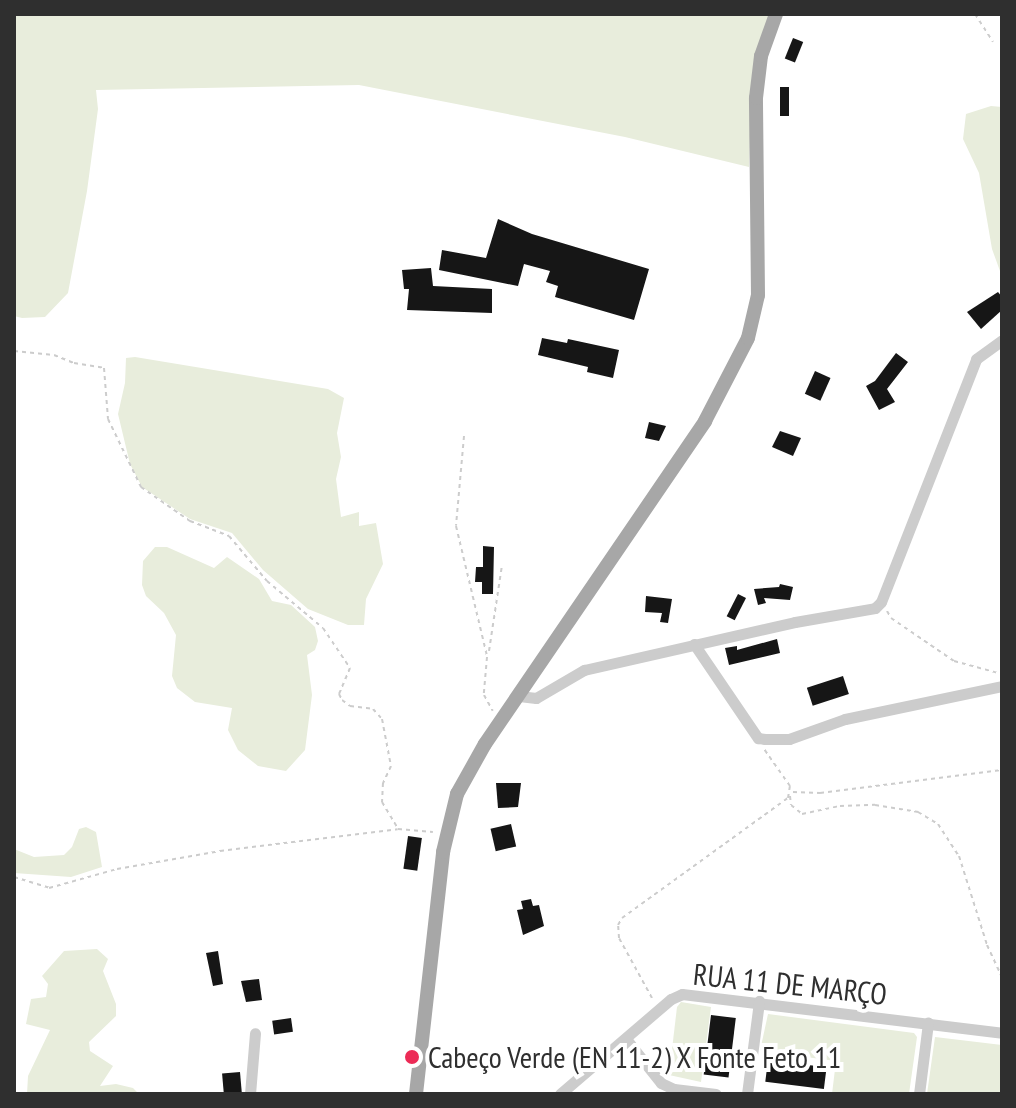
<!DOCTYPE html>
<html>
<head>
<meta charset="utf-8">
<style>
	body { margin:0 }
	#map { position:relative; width:1016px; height:1108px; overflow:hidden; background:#fff; font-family:"PT Sans Narrow",sans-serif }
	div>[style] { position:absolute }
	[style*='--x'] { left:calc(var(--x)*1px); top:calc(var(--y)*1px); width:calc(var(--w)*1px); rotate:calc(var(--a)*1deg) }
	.green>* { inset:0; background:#e8eddc }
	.building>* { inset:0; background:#161616; transform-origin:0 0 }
	.path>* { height:2px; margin-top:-1px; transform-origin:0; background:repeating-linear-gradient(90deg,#ccc 0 4px,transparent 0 8px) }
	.minor>* { height:11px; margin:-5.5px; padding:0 5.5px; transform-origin:5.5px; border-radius:5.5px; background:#ccc }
	.major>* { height:14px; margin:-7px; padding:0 7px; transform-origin:7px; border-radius:7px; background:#a7a7a7 }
	.dots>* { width:22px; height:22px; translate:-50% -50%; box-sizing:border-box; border:4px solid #fff; border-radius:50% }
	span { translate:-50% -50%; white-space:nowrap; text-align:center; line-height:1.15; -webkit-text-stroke:8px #fff; paint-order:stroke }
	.street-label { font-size:30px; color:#2f2f2f }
	.poi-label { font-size:30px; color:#2f2f2f }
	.left { translate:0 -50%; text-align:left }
	.frame { position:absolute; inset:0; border:16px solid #2f2f2f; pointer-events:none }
</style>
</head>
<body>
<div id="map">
	<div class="green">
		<i style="clip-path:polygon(14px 14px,769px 14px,752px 74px,749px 167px,625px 137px,359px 85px,96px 90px,98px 109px,87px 191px,68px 293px,45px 317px,22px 318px,14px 316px)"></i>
		<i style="clip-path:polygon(991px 106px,1002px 107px,1000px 271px,992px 249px,979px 173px,963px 139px,966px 114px)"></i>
		<i style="clip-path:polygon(135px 357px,328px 389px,344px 398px,337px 433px,341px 457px,336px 479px,341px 517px,359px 512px,359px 526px,376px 523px,383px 564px,366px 599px,364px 625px,348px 625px,308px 609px,263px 570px,232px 533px,190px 519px,142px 487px,130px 464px,118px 414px,125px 383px,126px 358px)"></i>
		<i style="clip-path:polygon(155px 547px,167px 547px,214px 568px,227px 557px,259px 579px,272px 601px,291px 605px,315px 627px,318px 641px,315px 650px,307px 655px,312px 695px,305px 750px,286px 771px,258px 766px,238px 750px,228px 730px,232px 708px,195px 702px,177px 688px,172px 676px,176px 635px,164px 613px,146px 596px,142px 585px,143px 561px)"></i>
		<i style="clip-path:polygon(86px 827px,96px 832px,102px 867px,71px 877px,14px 873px,14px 849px,34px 857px,64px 855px,72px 847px,79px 829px)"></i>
		<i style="clip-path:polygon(97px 949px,108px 959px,103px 971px,116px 1004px,116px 1016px,89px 1042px,90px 1051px,113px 1066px,100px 1086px,116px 1084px,133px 1088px,139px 1094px,27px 1094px,28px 1076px,50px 1030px,26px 1024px,31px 999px,46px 997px,48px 984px,42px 976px,64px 951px)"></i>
		<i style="clip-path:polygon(681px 1002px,711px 1007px,701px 1082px,669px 1075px,677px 1007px)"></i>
		<i style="clip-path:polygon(768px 1014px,914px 1033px,917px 1037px,909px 1094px,832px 1094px,836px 1061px,760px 1051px)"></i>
		<i style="clip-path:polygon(935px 1037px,1002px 1045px,1002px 1094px,927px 1094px)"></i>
	</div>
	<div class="building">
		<i style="left:793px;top:38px;width:11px;height:22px;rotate:22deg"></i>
		<i style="left:780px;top:87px;width:9px;height:29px"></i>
		<i style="clip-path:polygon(498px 219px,532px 234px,649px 269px,634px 320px,555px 297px,558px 286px,546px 282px,550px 271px,524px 264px,518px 286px,439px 270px,442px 250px,486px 258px)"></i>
		<i style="clip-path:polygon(431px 268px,433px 286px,492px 289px,492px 313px,407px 310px,409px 289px,404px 289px,402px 270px)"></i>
		<i style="clip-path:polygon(998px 292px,1002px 297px,1002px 310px,981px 329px,967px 312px)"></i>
		<i style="clip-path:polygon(542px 338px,567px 343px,568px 339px,619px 350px,613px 378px,587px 372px,588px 367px,538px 355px)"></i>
		<i style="clip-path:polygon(896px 353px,908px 362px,887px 389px,895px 402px,879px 410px,866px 386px,875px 381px)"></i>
		<i style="left:815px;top:371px;width:17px;height:25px;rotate:24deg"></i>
		<i style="clip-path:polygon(649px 422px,666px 426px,659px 441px,645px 438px)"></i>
		<i style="clip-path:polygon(780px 431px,801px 438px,793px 456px,772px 447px)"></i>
		<i style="clip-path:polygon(483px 546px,494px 547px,493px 594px,482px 594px,482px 582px,475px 582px,476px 567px,483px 567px)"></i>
		<i style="clip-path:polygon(780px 584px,793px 587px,790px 600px,764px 598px,766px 603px,758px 605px,754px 589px,779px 587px)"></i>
		<i style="left:738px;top:594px;width:9px;height:25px;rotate:27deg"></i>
		<i style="clip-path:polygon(646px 596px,672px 599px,668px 623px,660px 622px,662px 613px,645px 612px)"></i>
		<i style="clip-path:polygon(777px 639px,780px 653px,729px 665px,725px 648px,737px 646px,737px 650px)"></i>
		<i style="left:843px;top:676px;width:19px;height:38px;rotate:72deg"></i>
		<i style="clip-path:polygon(496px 783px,521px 783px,518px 807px,498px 808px)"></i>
		<i style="left:511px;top:824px;width:23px;height:21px;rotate:77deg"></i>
		<i style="left:408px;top:836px;width:14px;height:33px;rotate:8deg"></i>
		<i style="clip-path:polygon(531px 899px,533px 906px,539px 905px,544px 926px,523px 935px,517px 910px,523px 909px,521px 901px)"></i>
		<i style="clip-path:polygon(218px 951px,223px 984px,213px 986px,206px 953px)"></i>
		<i style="clip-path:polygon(259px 979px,262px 1000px,246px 1002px,241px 981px)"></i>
		<i style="left:711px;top:1015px;width:25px;height:60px;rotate:7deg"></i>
		<i style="left:291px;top:1018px;width:14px;height:19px;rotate:82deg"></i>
		<i style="left:768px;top:1060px;width:59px;height:22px;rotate:7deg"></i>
		<i style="left:240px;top:1072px;width:22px;height:18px;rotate:85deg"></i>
	</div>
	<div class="path">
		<i style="--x:975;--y:14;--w:33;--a:57"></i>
		<i style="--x:14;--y:351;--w:40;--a:5.7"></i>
		<i style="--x:54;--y:355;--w:22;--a:22"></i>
		<i style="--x:74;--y:363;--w:30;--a:9"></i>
		<i style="--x:104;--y:368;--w:51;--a:85.5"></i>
		<i style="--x:108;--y:419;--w:76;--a:64.1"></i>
		<i style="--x:141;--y:487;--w:60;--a:34.8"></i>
		<i style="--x:190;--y:521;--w:42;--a:21"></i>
		<i style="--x:229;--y:536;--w:59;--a:49.8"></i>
		<i style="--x:267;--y:581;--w:73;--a:40"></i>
		<i style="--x:323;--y:628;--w:48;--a:56"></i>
		<i style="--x:350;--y:668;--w:28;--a:113"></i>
		<i style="--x:339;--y:694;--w:7;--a:63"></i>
		<i style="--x:342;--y:700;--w:10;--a:37"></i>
		<i style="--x:350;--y:706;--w:23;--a:7"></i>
		<i style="--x:373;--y:709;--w:13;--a:48"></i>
		<i style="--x:382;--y:719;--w:48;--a:79.2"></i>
		<i style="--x:391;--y:766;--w:19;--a:115"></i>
		<i style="--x:383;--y:783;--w:19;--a:93"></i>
		<i style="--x:382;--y:802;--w:31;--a:59"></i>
		<i style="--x:464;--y:436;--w:90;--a:95.1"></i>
		<i style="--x:456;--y:526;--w:134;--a:76.6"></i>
		<i style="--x:887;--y:611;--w:8;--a:60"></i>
		<i style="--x:891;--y:618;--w:76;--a:34.3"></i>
		<i style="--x:954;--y:661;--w:50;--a:15.2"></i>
		<i style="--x:489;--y:651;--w:87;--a:-81.4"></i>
		<i style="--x:487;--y:657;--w:38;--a:95"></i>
		<i style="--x:484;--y:695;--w:18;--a:61"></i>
		<i style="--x:793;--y:792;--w:27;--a:2"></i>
		<i style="--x:820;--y:793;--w:183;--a:-7.2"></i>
		<i style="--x:790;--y:796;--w:9;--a:84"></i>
		<i style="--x:791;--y:805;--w:14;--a:39"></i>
		<i style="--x:802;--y:814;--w:39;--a:-12"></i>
		<i style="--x:840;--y:806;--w:35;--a:-2"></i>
		<i style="--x:875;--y:805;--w:44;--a:9.2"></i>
		<i style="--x:918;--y:812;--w:23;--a:31"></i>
		<i style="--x:938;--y:824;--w:38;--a:57"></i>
		<i style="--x:959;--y:856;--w:93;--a:72.5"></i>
		<i style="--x:987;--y:945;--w:35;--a:65"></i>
		<i style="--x:14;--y:877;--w:37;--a:17"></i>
		<i style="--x:49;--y:888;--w:71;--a:-15.6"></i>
		<i style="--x:117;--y:869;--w:105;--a:-9.9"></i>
		<i style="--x:220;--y:851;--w:179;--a:-7"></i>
		<i style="--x:398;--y:829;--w:35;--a:5"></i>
		<i style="--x:652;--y:998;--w:68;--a:-118.8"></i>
		<i style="--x:619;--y:938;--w:13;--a:-94"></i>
		<i style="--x:618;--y:925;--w:8;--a:-60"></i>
		<i style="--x:622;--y:918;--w:205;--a:-35.9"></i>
		<i style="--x:788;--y:798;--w:12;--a:-81"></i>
		<i style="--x:790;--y:786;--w:45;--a:-125.1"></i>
	</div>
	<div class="minor">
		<i style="--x:694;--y:644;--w:114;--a:55.8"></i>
		<i style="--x:758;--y:738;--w:7;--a:8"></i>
		<i style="--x:765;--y:739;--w:24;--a:0"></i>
		<i style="--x:789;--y:739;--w:59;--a:-19.7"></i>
		<i style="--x:845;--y:719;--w:160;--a:-11.9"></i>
		<i style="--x:519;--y:696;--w:17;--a:7"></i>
		<i style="--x:536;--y:698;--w:56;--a:-30.3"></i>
		<i style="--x:584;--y:670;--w:216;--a:-12.8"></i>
		<i style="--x:795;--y:622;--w:81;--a:-9.9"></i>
		<i style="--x:875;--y:608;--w:8;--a:-45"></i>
		<i style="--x:881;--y:602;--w:261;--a:-68.6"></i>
		<i style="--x:976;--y:359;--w:32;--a:-36"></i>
		<i style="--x:626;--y:1039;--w:56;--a:51.5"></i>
		<i style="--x:661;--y:1083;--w:14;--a:25"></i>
		<i style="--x:674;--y:1089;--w:42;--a:6.8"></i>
		<i style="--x:250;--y:1094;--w:61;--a:-85.3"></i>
		<i style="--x:560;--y:1094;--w:146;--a:-40.6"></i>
		<i style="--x:671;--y:999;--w:12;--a:-24"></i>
		<i style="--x:682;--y:994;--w:322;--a:6.9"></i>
		<i style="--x:747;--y:1094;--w:94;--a:-82.6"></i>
		<i style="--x:919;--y:1094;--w:72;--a:-82.8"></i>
	</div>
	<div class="major">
		<i style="--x:416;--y:1094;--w:244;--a:-83.6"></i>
		<i style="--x:443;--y:852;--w:60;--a:-76.4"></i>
		<i style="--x:457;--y:794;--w:57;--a:-60.8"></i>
		<i style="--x:485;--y:744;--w:391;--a:-55.7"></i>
		<i style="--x:705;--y:421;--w:93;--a:-62.6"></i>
		<i style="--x:748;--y:338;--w:44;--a:-76.9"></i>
		<i style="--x:758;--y:295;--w:197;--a:-90.6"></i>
		<i style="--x:756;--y:98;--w:42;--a:-83.2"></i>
		<i style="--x:761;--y:56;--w:45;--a:-70.3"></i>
	</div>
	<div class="dots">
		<i style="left:412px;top:1057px;background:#ec2b56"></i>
	</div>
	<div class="street-label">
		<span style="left:790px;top:984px;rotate:6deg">RUA 11 DE MARÇO</span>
	</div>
	<div class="poi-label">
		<span class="left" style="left:428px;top:1057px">Cabeço Verde (EN 11-2) X Fonte Feto 11</span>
	</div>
	<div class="frame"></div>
</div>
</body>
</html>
